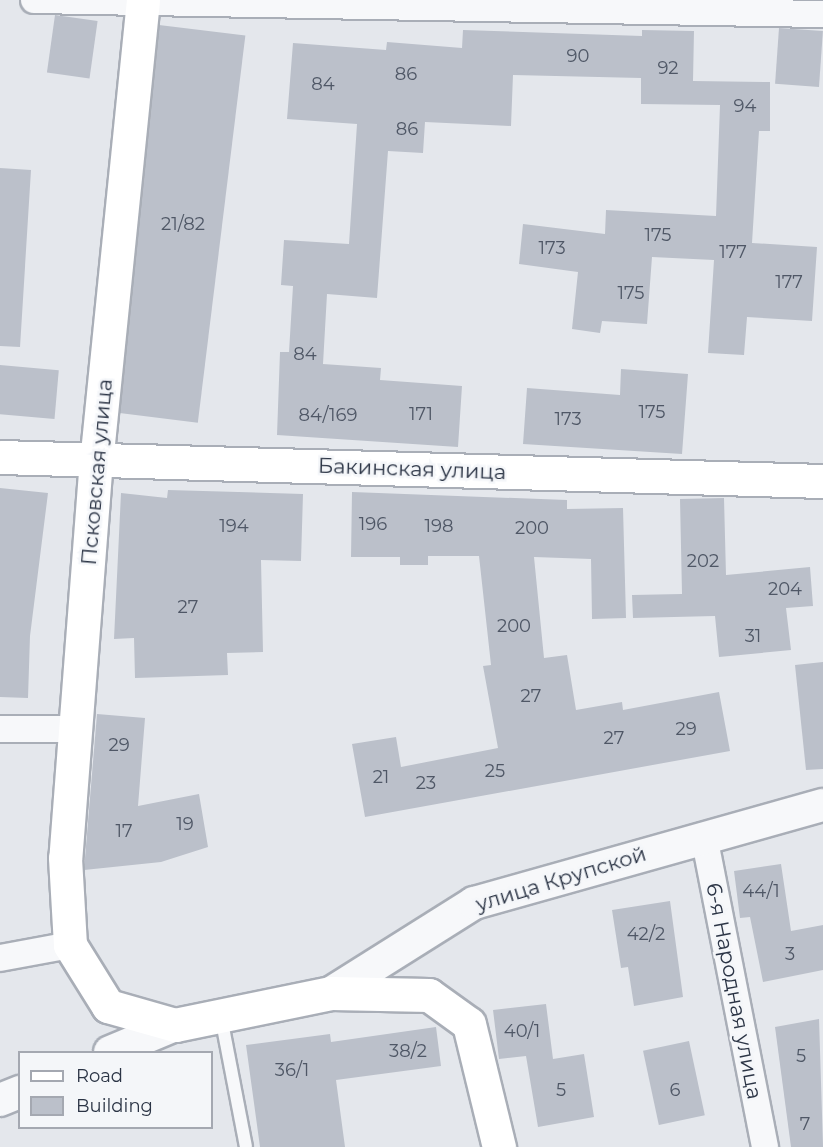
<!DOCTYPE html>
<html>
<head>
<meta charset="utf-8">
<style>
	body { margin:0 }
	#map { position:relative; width:823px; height:1147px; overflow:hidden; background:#e4e7ec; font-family:Montserrat,sans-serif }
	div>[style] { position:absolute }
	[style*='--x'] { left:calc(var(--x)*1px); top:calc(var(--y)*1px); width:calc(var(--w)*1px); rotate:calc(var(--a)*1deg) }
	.building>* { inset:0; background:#bbc0ca; transform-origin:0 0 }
	.roads { filter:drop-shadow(2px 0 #a9aeb7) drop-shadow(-2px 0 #a9aeb7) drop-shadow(0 2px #a9aeb7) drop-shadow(0 -2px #a9aeb7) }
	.service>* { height:12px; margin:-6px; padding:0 6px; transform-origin:6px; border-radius:6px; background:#f7f8fa }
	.minor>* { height:26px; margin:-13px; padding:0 13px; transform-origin:13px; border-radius:13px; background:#f7f8fa }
	.tertiary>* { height:32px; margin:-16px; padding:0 16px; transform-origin:16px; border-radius:16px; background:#f7f8fa }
	.secondary>* { height:33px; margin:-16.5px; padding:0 16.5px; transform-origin:16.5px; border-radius:16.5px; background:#fff }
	span { translate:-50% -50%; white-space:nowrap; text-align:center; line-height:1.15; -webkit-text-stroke:5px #f4f6f9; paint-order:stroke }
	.number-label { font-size:18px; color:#4f5766 }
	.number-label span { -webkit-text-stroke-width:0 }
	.street-label { font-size:21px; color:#2b3445 }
	.legend { position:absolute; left:18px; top:1051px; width:195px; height:78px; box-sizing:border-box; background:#f4f6f9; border:2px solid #a4a8b1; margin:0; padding:8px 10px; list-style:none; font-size:18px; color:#2b3445 }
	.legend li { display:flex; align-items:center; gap:12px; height:30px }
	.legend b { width:30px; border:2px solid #a4a8b1 }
</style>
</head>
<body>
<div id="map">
	<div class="building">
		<i style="left:55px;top:15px;width:43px;height:58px;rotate:8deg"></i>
		<i style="left:159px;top:25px;width:87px;height:390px;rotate:7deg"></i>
		<i style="left:779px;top:28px;width:44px;height:56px;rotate:4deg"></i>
		<i style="clip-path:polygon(463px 30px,642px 36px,642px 30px,694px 31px,693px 81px,770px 82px,770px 131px,759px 131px,752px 243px,817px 247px,812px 321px,747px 317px,744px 355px,708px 353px,714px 260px,652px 257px,647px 324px,602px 321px,600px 333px,572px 329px,578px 272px,519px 264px,523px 224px,605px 234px,606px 210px,716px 216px,720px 105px,641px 104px,641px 78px,513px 75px,511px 126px,425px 122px,423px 153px,388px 151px,377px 298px,327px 294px,323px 364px,381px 368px,380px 380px,462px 386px,458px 447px,277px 435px,280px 352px,289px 352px,293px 286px,281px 285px,284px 240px,349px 244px,357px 124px,287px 119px,293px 43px,386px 50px,387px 42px,462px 48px)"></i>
		<i style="clip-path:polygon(0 168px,31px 170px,20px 347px,0 346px)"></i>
		<i style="left:0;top:365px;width:59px;height:49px;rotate:5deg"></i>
		<i style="clip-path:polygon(621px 369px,688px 374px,682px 454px,523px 444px,527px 388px,620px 395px)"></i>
		<i style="clip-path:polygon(0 488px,48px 493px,30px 636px,28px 698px,0 697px)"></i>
		<i style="clip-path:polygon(168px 490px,303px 494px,301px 561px,261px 560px,263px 652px,227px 653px,228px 675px,135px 678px,134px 638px,114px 639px,121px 493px,167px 498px)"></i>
		<i style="clip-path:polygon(352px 492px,567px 500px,567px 509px,623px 508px,626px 618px,592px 619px,591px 559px,534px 557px,544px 658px,567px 655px,576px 710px,622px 702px,623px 710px,719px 692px,730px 751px,365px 817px,352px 744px,396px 737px,401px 767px,498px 748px,483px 666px,491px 665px,479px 556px,428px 556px,428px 565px,400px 565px,400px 557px,351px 557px)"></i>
		<i style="clip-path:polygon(724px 498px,726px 575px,810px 567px,813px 606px,786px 608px,791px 650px,719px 657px,715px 616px,633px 618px,632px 595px,682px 594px,680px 499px)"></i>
		<i style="clip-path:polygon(823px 662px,823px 769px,806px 770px,795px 665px)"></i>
		<i style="clip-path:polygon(97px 714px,145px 718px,138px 806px,199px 794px,208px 847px,161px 862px,84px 870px)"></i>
		<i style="clip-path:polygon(781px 864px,791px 931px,823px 925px,823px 970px,763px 982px,750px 917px,740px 918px,734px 871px)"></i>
		<i style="clip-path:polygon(670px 901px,683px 997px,634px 1006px,628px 967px,621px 968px,612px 910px)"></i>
		<i style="clip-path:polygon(546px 1004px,553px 1059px,584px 1054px,594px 1117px,538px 1127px,526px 1056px,499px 1059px,493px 1010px)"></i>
		<i style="clip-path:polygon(819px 1019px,823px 1147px,791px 1147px,775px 1027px)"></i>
		<i style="clip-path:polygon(436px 1027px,441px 1066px,336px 1080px,345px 1147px,260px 1147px,246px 1045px,330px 1034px,331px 1042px)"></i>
		<i style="left:689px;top:1041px;width:76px;height:47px;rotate:78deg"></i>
	</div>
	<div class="roads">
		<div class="service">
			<i style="--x:221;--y:1017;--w:132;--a:79.1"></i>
		</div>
		<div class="minor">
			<i style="--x:34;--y:0;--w:789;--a:1.02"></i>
			<i style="--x:0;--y:729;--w:78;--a:0"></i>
			<i style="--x:704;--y:836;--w:317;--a:78.9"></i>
			<i style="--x:0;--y:958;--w:71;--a:-10.5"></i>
		</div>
		<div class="tertiary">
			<i style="--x:331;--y:993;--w:169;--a:-32.2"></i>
			<i style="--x:474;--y:903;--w:362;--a:-15.7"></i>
			<i style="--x:110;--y:1052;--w:70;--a:-22.6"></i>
			<i style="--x:0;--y:1100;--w:22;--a:-22"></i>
		</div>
		<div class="secondary">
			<i style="--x:143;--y:0;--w:461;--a:95.8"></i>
			<i style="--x:96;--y:459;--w:400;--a:94.4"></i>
			<i style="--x:65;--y:858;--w:87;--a:86.7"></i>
			<i style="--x:70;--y:945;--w:72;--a:58.1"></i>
			<i style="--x:108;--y:1006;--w:70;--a:15.8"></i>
			<i style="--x:175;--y:1025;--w:159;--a:-11.6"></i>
			<i style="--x:331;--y:993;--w:98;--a:1.2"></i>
			<i style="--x:429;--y:995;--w:49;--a:35.9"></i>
			<i style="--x:469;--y:1024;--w:127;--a:76.3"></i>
			<i style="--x:0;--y:457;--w:823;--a:1.67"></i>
		</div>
	</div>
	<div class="number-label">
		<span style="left:578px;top:56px">90</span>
		<span style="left:668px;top:68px">92</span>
		<span style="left:406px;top:74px">86</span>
		<span style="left:323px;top:84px">84</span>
		<span style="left:745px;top:106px">94</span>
		<span style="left:407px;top:129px">86</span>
		<span style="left:183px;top:224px">21/82</span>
		<span style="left:658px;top:235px">175</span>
		<span style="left:552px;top:248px">173</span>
		<span style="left:733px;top:252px">177</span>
		<span style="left:789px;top:282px">177</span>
		<span style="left:631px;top:293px">175</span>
		<span style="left:305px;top:354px">84</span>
		<span style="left:652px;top:412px">175</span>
		<span style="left:421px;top:414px">171</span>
		<span style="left:328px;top:415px">84/169</span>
		<span style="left:568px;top:419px">173</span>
		<span style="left:373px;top:524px">196</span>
		<span style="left:234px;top:526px">194</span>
		<span style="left:439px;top:526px">198</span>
		<span style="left:532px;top:528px">200</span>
		<span style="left:703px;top:561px">202</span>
		<span style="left:785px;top:589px">204</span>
		<span style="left:188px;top:607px">27</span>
		<span style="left:514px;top:626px">200</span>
		<span style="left:753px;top:636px">31</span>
		<span style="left:531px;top:696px">27</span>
		<span style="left:686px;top:729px">29</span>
		<span style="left:614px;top:738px">27</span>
		<span style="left:119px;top:745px">29</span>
		<span style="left:495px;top:771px">25</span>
		<span style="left:381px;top:777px">21</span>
		<span style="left:426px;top:783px">23</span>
		<span style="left:185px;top:824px">19</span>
		<span style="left:124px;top:831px">17</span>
		<span style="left:761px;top:891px">44/1</span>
		<span style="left:646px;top:934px">42/2</span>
		<span style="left:790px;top:954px">3</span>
		<span style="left:522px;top:1031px">40/1</span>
		<span style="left:408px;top:1051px">38/2</span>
		<span style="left:801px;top:1056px">5</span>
		<span style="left:292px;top:1070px">36/1</span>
		<span style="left:561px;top:1090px">5</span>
		<span style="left:675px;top:1090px">6</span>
		<span style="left:805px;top:1124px">7</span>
	</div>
	<div class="street-label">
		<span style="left:412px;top:469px;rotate:2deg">Бакинская улица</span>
		<span style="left:97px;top:472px;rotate:-85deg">Псковская улица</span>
		<span style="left:561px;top:879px;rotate:-17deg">улица Крупской</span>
		<span style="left:734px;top:991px;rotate:79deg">6-я Народная улица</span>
	</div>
	<ul class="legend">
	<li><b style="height:8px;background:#fff"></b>Road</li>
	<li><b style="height:16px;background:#bbc0ca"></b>Building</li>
	</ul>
</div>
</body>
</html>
